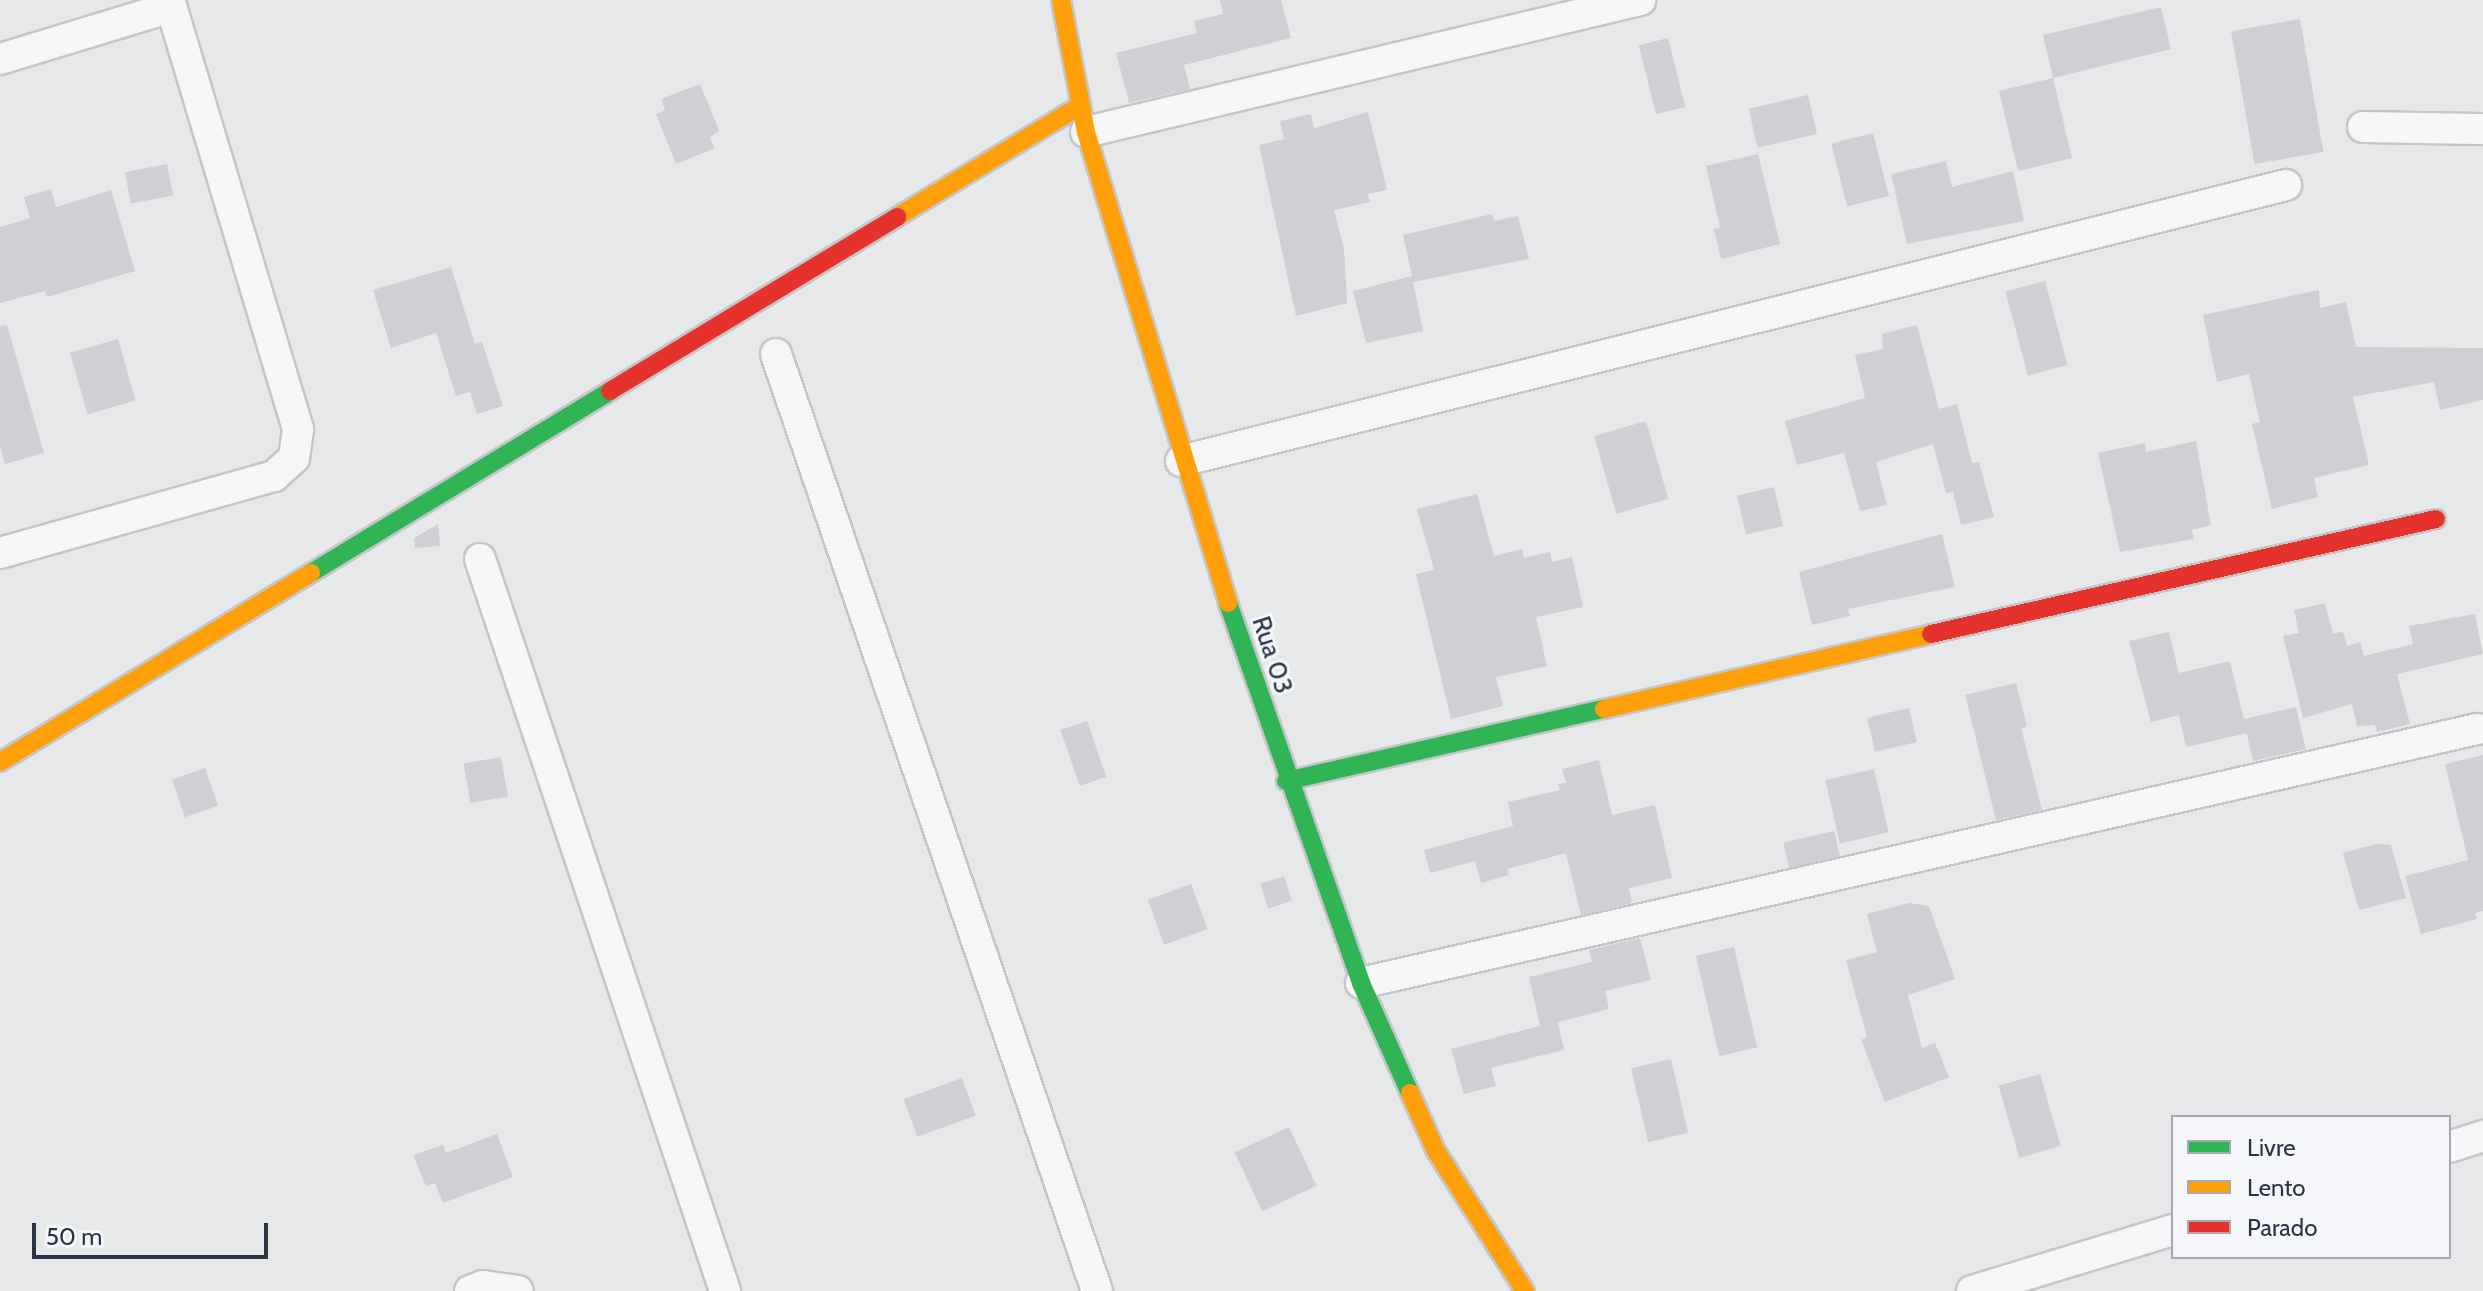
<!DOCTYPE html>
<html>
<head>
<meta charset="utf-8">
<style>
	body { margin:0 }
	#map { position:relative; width:2483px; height:1291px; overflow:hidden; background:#e6e8ea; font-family:Cabin,sans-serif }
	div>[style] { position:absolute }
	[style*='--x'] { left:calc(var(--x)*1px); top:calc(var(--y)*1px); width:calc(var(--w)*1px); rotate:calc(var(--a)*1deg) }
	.building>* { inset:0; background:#ced0d3; transform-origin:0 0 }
	.roads { filter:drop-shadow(2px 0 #c4c6c8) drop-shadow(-2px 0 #c4c6c8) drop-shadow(0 2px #c4c6c8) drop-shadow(0 -2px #c4c6c8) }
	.street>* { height:30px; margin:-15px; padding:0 15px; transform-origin:15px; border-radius:15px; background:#f5f6f7 }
	.fast>* { height:18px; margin:-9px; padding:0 9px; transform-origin:9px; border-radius:9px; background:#30b455 }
	.slow>* { height:18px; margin:-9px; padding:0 9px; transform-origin:9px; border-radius:9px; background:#ff9f0a }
	.jam>* { height:18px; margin:-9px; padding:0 9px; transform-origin:9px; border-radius:9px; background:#e5322d }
	span { translate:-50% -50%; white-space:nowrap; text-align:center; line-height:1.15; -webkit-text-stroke:6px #f4f6f9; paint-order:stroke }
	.street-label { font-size:26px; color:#2b3445 }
	.legend { position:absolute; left:2171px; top:1115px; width:280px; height:144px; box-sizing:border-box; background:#f4f6f9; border:2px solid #a4a8b1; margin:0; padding:10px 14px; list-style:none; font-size:24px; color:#2b3445 }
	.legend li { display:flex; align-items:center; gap:16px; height:40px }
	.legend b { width:40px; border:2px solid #a4a8b1 }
	.scale { position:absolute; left:32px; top:1223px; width:236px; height:36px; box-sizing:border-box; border:4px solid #2b3445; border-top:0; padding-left:10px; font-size:24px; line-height:28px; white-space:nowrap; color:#2b3445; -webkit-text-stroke:6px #f4f6f9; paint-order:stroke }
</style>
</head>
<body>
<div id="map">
	<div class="building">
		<i style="clip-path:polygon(1220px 0,1281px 0,1291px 38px,1184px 65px,1190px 89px,1129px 103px,1116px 53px,1197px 33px,1194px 21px,1223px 14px)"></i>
		<i style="clip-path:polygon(2161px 7px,2171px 49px,2053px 78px,2072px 158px,2018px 171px,1999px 91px,2053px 78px,2043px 35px)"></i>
		<i style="left:2300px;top:19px;width:135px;height:70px;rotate:80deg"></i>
		<i style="left:1668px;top:38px;width:71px;height:30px;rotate:76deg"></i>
		<i style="clip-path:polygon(700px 84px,719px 130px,710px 138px,715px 148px,676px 164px,656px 114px,665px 110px,661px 99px)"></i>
		<i style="left:1808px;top:95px;width:40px;height:61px;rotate:77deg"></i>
		<i style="clip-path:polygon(1368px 112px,1387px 190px,1368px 194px,1370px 202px,1334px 210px,1344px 249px,1347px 303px,1296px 316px,1259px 145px,1284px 139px,1280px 121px,1311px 114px,1314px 128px)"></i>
		<i style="left:1873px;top:133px;width:65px;height:43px;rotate:76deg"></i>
		<i style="clip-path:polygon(1758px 154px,1780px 244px,1721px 259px,1714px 229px,1720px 228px,1706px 166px)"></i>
		<i style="clip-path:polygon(1946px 161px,1952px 187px,2013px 171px,2024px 221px,1907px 244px,1891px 174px)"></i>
		<i style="left:167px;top:164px;width:32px;height:43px;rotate:79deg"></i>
		<i style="clip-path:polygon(51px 189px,56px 207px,111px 190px,135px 271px,47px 297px,45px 291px,0 303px,0 227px,30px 218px,24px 197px)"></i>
		<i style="clip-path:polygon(1492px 214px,1494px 221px,1518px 216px,1529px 259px,1413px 282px,1423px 331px,1366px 343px,1353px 291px,1412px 276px,1403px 235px)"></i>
		<i style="clip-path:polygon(451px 267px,475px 344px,482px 342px,503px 406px,477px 414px,470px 392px,456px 396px,436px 333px,391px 348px,373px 290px)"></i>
		<i style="left:2045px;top:281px;width:87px;height:41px;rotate:75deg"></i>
		<i style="clip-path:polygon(2319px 290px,2320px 308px,2346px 302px,2356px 347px,2483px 348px,2483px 400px,2440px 410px,2434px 382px,2353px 397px,2369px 465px,2314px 478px,2318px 497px,2272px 509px,2252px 424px,2260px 422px,2249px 374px,2217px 382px,2203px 315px)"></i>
		<i style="clip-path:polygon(7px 325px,44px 453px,5px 464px,0 446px,0 326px)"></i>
		<i style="clip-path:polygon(1917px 325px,1939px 409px,1957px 404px,1972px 463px,1979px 462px,1994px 517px,1961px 525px,1953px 492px,1946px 493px,1933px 444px,1876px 462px,1887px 505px,1860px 511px,1844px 453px,1797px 465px,1785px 421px,1865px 398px,1855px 355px,1883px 349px,1882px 334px)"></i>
		<i style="left:118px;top:339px;width:64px;height:50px;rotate:74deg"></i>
		<i style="left:1646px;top:421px;width:81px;height:54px;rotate:74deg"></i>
		<i style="clip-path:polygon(2196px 441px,2211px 525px,2192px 530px,2194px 539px,2120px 552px,2098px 453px,2145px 443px,2146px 452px)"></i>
		<i style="left:1774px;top:487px;width:40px;height:38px;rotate:77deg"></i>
		<i style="clip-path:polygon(1477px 494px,1494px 556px,1522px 549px,1524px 558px,1550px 552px,1552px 562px,1572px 557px,1583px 607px,1536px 617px,1547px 666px,1496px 677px,1503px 706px,1451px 719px,1416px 574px,1434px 570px,1417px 509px)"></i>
		<i style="clip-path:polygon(438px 524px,440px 546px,415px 548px,414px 538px)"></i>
		<i style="clip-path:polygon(1942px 534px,1955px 587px,1848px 609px,1850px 616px,1812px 625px,1799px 572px)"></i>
		<i style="clip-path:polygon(2325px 603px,2333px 634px,2343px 631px,2347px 646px,2360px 642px,2364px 656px,2413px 644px,2409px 626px,2475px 614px,2483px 654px,2397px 674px,2410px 724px,2377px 732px,2375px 725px,2357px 726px,2352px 704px,2303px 718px,2283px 636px,2299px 633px,2294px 610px)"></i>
		<i style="clip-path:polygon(2169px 632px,2179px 673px,2230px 661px,2247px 733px,2186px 747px,2179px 715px,2151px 722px,2129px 641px)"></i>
		<i style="clip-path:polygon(2016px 683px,2027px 727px,2021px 728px,2042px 810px,1996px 820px,1965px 695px)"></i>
		<i style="left:2296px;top:707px;width:43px;height:54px;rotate:77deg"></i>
		<i style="left:1909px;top:708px;width:35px;height:43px;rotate:77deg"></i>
		<i style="left:1087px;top:721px;width:59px;height:28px;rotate:71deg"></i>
		<i style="clip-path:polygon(2483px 755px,2483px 911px,2475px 913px,2477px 919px,2421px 934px,2405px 876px,2468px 860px,2445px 764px)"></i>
		<i style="left:501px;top:757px;width:40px;height:38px;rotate:80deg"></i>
		<i style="clip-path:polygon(1599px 760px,1612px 815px,1655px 805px,1672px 878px,1629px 888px,1632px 903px,1581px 915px,1566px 853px,1507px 869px,1509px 875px,1481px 883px,1475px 861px,1430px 873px,1424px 850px,1513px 826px,1508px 802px,1560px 790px,1558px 784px,1566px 783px,1562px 769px)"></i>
		<i style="left:205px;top:768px;width:40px;height:35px;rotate:71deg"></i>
		<i style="left:1874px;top:769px;width:65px;height:50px;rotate:77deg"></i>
		<i style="left:1834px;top:831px;width:26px;height:52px;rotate:77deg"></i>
		<i style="clip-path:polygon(2376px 844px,2391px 845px,2406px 898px,2359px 910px,2343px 853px)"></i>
		<i style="left:1284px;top:876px;width:26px;height:25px;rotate:72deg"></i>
		<i style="left:1191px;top:884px;width:48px;height:46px;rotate:70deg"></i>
		<i style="clip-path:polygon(1909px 903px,1929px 906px,1955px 979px,1908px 995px,1922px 1048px,1935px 1043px,1949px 1077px,1885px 1102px,1861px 1040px,1867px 1037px,1846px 960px,1877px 952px,1867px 914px)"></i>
		<i style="clip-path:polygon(1640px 938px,1651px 980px,1605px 991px,1609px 1009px,1558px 1022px,1564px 1050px,1491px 1068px,1496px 1086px,1464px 1094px,1451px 1049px,1551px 1023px,1540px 1026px,1529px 977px,1592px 962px,1589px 950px)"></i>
		<i style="left:1734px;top:947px;width:103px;height:39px;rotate:77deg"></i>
		<i style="left:1671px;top:1059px;width:76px;height:41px;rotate:77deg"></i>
		<i style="left:2040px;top:1074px;width:75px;height:43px;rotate:74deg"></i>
		<i style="left:962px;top:1078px;width:40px;height:62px;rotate:70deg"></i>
		<i style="left:1289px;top:1127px;width:65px;height:60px;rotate:65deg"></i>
		<i style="clip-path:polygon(497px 1134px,513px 1177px,443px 1203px,435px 1183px,426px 1186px,413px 1155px,443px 1145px,446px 1153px)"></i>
	</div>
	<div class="roads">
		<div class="street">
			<i style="--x:0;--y:59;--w:179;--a:-16.9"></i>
			<i style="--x:2363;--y:127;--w:120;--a:1"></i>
			<i style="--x:1086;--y:132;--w:570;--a:-13.4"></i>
			<i style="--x:776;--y:354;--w:990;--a:71.09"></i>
			<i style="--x:1181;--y:461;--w:1139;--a:-14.02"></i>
			<i style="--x:0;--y:553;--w:285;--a:-15.7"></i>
			<i style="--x:274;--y:476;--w:27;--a:-42"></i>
			<i style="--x:294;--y:458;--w:29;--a:-82"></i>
			<i style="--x:298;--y:429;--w:448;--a:-106.7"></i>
			<i style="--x:480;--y:559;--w:772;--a:71.49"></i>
			<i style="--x:1361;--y:983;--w:1145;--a:-12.82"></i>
			<i style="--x:2449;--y:1147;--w:36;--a:-18"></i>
			<i style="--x:470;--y:1291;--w:14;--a:-21"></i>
			<i style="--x:483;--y:1286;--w:35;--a:8"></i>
			<i style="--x:1972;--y:1291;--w:210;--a:-16.9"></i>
		</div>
		<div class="fast">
			<i style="--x:311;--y:573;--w:350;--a:-31.3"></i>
			<i style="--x:1228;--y:603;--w:403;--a:70.7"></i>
			<i style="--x:1361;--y:983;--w:120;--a:66"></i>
			<i style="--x:1286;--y:781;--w:326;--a:-12.8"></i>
		</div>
		<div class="slow">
			<i style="--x:1061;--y:0;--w:134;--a:79.3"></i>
			<i style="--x:1086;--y:132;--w:492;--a:73.2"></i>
			<i style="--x:897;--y:217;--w:215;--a:-31.3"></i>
			<i style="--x:1604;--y:709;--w:335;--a:-12.9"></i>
			<i style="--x:0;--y:762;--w:364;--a:-31.3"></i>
			<i style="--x:1410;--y:1093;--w:64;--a:65.9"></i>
			<i style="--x:1436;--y:1151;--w:166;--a:57.6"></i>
		</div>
		<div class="jam">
			<i style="--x:610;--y:391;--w:336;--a:-31.2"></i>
			<i style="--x:1931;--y:634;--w:518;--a:-12.83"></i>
		</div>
	</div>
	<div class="street-label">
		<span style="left:1272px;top:655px;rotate:72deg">Rua 03</span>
	</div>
	<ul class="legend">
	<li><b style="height:10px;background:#30b455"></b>Livre</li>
	<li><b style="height:10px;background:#ff9f0a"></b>Lento</li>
	<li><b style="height:10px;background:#e5322d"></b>Parado</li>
	</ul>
	<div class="scale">50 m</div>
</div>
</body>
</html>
